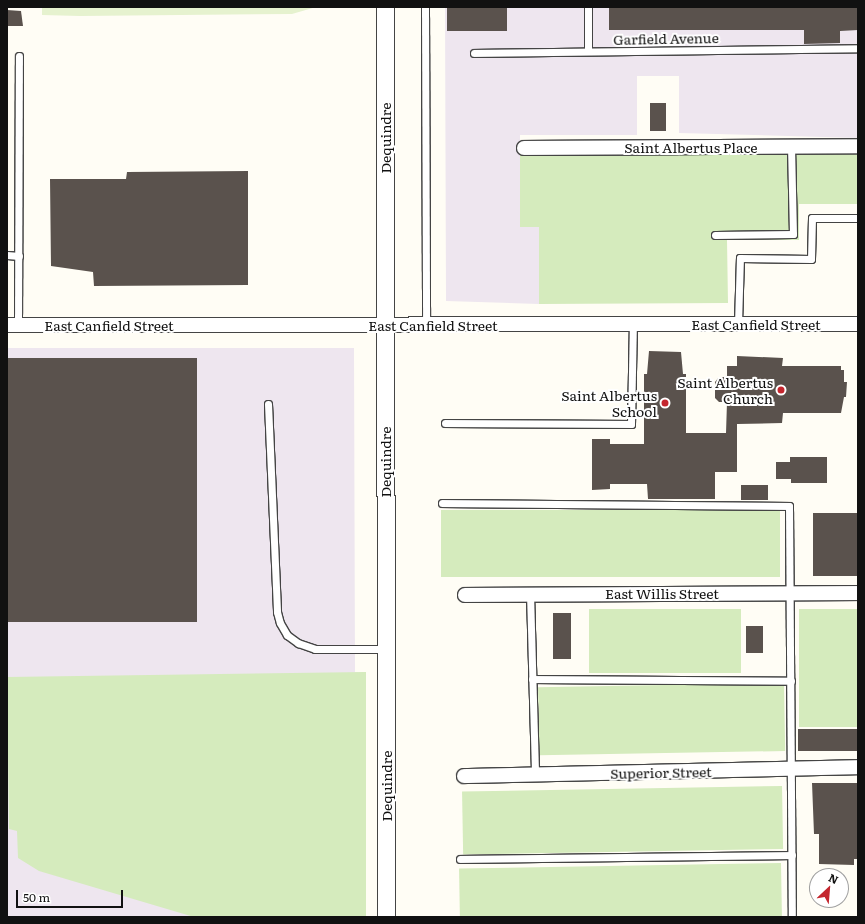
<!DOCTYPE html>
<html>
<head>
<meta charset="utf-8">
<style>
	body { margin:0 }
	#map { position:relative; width:865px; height:924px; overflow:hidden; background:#fffdf5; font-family:Literata,serif }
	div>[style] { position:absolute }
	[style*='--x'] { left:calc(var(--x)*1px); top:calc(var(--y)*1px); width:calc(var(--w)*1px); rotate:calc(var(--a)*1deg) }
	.industrial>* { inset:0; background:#eee6ef }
	.green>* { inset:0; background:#d5ebbd; transform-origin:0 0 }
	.pitch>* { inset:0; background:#e6f2cf }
	.building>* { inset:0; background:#5a524d; transform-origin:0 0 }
	.roads { filter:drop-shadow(1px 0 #444) drop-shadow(-1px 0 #444) drop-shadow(0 1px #444) drop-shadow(0 -1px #444) }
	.service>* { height:7px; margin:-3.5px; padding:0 3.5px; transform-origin:3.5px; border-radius:3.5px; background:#fff }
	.minor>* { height:14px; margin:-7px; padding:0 7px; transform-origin:7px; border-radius:7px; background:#fff }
	.tertiary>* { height:17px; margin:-8.5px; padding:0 8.5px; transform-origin:8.5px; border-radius:8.5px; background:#fff }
	.dots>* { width:11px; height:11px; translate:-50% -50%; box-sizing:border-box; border:2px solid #fff; border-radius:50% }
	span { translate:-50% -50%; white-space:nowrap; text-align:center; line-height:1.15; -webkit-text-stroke:4px #fff; paint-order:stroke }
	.street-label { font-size:14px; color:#111 }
	.poi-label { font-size:14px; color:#111 }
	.right { translate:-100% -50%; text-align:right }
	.frame { position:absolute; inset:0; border:8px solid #111; pointer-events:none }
	.north { position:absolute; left:809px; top:868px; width:40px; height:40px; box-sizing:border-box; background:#fff; border:1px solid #a0a0a0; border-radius:50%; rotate:26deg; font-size:11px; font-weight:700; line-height:16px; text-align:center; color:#111 }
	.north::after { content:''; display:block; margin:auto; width:14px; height:18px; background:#c4262e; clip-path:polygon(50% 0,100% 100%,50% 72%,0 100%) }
	.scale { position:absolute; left:16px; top:890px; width:107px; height:18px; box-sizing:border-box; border:2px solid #111; border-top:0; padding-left:5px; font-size:12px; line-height:14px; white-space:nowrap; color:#111; -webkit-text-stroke:3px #fff; paint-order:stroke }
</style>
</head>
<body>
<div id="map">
	<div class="industrial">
		<i style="clip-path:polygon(445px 7px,858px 7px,858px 138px,679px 133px,679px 76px,637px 76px,637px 135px,520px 135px,520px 227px,539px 227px,539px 304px,446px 301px)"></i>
		<i style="clip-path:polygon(7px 348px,354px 348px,355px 672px,366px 672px,366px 917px,7px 917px)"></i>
	</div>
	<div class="green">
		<i style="clip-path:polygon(857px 153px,857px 204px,799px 204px,799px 240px,727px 240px,728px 303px,539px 304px,539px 227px,520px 227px,520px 154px)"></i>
		<i style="left:441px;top:510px;width:339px;height:67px"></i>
		<i style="left:589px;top:609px;width:152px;height:64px"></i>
		<i style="left:799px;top:609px;width:59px;height:118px"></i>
		<i style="clip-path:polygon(366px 672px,366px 917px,194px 917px,39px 871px,18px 858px,17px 831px,9px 829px,7px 677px)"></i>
		<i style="left:784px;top:683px;width:68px;height:246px;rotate:89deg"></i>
		<i style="left:782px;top:786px;width:63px;height:320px;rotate:89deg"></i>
		<i style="left:781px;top:863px;width:54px;height:322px;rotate:89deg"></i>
	</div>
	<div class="pitch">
		<i style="clip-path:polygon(42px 7px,316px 7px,292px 14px,80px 16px,42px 15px)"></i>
	</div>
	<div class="building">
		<i style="left:447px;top:7px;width:60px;height:24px"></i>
		<i style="clip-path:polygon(609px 7px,858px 7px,858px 30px,840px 31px,840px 43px,804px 44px,804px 30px,609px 30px)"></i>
		<i style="clip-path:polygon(7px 10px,21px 11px,23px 26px,7px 26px)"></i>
		<i style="left:650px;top:103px;width:16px;height:28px"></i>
		<i style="clip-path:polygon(248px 171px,248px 285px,94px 286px,93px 272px,51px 266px,50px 179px,126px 179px,127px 172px)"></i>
		<i style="clip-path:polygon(649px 351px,681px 352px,683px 374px,686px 374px,686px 433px,726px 433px,727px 402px,719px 402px,715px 398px,715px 382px,719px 377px,727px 377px,727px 366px,737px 366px,737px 356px,783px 358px,782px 366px,841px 366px,841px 370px,844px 370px,844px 382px,847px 382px,846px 397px,844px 397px,841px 413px,783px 413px,782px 423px,737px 424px,737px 472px,715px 472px,715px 499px,648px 499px,647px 484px,610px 484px,610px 489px,592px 490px,592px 439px,610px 439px,610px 444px,644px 444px,644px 374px,647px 374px)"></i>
		<i style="left:7px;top:358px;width:190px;height:264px"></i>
		<i style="clip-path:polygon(790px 457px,827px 457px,827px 483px,791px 483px,791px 479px,776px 479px,776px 462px,790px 462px)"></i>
		<i style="left:741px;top:485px;width:27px;height:15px"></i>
		<i style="left:813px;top:513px;width:45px;height:63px"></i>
		<i style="left:571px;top:613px;width:46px;height:18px;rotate:90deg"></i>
		<i style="left:746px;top:626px;width:17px;height:27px"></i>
		<i style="left:858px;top:729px;width:22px;height:60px;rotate:90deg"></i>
		<i style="clip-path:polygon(812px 783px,858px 783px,858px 859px,854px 859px,854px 865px,819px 864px,819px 834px,814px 834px)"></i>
	</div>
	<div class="roads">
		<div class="service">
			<i style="--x:425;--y:7;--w:318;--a:89.8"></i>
			<i style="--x:588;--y:7;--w:44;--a:90"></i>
			<i style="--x:474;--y:53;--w:384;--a:-0.7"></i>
			<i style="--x:715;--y:235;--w:78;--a:-0.7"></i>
			<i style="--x:793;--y:234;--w:88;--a:-91.3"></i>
			<i style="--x:7;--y:255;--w:12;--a:5"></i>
			<i style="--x:738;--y:324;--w:66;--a:-88.3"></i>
			<i style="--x:740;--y:258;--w:71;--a:0.8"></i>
			<i style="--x:811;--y:259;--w:41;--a:-88.6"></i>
			<i style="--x:812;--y:218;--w:46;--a:0"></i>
			<i style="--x:18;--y:325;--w:269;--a:-89.8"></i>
			<i style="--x:268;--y:404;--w:208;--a:87.5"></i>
			<i style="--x:277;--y:612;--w:11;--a:75"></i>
			<i style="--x:280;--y:623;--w:14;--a:60"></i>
			<i style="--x:287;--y:635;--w:14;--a:36"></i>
			<i style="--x:298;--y:643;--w:18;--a:19"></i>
			<i style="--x:315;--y:649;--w:71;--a:0"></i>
			<i style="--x:445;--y:423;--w:186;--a:0.3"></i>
			<i style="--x:631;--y:424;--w:100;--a:-88.9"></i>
			<i style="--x:442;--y:503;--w:347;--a:0.5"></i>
			<i style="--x:789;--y:506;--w:411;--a:89.6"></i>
			<i style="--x:530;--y:593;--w:181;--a:88.4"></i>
			<i style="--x:532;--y:679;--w:259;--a:0.4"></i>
			<i style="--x:460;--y:859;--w:332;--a:-0.7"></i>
		</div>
		<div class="minor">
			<i style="--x:524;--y:148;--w:334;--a:-0.3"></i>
			<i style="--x:7;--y:325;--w:851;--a:-0.07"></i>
			<i style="--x:465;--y:595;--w:393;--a:-0.3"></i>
			<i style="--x:464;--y:776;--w:394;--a:-1.3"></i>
		</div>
		<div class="tertiary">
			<i style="--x:385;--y:7;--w:910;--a:89.94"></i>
		</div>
	</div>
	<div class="dots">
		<i style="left:781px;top:390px;background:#c4262e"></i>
		<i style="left:665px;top:403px;background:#c4262e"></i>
	</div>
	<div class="street-label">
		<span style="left:666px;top:38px;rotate:-1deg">Garfield Avenue</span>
		<span style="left:385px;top:138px;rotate:-90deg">Dequindre</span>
		<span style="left:691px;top:147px">Saint Albertus Place</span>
		<span style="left:756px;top:324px">East Canfield Street</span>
		<span style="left:109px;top:325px">East Canfield Street</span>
		<span style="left:433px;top:325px">East Canfield Street</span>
		<span style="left:385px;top:462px;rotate:-90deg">Dequindre</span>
		<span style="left:662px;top:593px">East Willis Street</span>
		<span style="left:661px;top:772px;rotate:-1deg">Superior Street</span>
		<span style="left:386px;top:786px;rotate:-90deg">Dequindre</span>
	</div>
	<div class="poi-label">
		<span class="right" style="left:773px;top:390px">Saint Albertus<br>Church</span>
		<span class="right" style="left:657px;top:403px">Saint Albertus<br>School</span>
	</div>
	<div class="frame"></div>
	<div class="north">N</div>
	<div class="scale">50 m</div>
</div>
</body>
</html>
